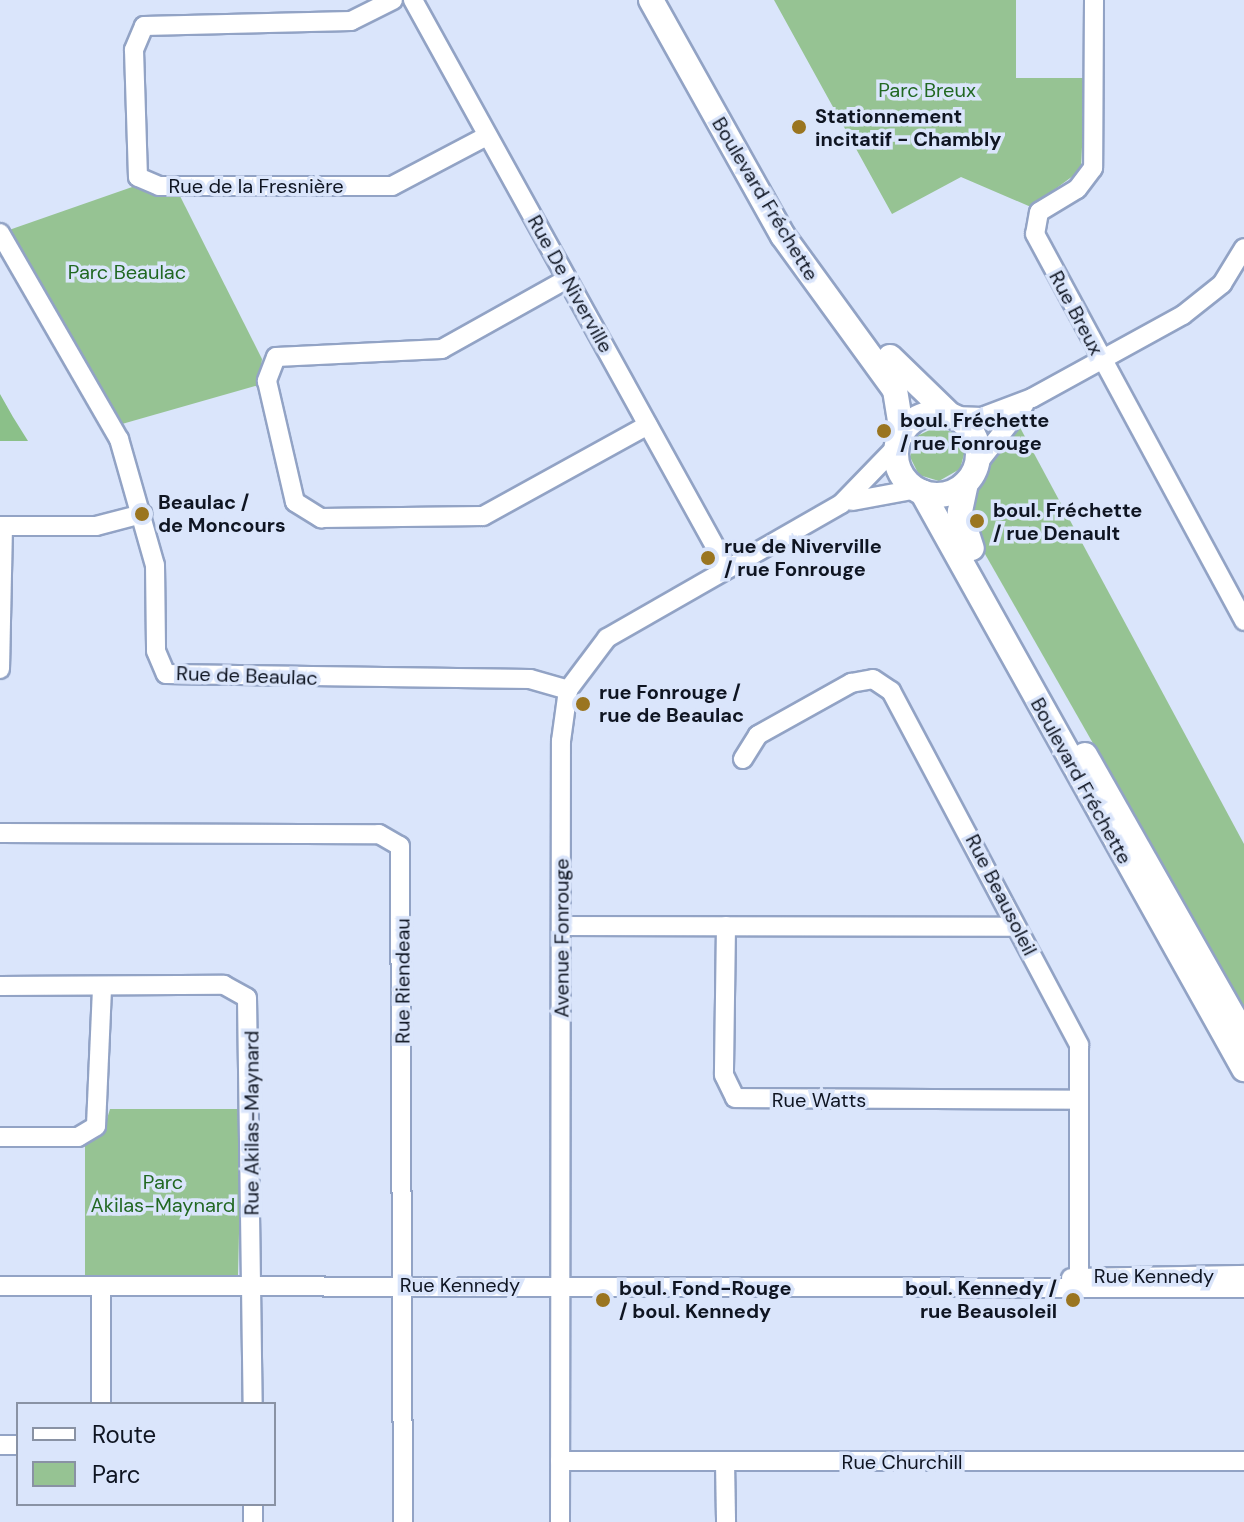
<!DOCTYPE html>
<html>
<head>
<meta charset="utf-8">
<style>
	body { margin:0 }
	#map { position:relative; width:1244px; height:1522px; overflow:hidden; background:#dae5fb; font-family:"DM Sans",sans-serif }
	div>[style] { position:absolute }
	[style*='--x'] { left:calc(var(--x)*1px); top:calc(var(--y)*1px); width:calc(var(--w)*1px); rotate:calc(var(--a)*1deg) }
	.green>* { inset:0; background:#96c393 }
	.forest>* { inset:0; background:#8bc089 }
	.roads { filter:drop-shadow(2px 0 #92a3c5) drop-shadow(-2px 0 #92a3c5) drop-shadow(0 2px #92a3c5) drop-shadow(0 -2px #92a3c5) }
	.minor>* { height:18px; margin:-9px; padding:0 9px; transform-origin:9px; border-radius:9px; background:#fff }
	.major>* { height:24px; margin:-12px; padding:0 12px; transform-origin:12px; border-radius:12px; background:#fff }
	.major>.ring { margin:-12px; padding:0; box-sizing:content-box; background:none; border:24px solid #fff; border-radius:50% }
	.dots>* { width:22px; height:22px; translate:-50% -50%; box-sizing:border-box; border:4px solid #dae5fb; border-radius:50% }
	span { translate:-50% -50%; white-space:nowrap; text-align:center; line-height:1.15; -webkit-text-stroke:7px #dae5fb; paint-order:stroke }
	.park-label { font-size:20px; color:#216822 }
	.poi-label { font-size:20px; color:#0f1522; font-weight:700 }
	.left { translate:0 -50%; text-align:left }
	.right { translate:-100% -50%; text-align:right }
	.street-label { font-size:20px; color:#0f1522 }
	.legend { position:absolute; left:16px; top:1402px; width:260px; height:104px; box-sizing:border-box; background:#dae5fb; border:2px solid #8992a4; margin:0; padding:10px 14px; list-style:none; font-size:24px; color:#0f1522 }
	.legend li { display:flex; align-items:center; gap:16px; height:40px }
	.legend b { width:40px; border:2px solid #8992a4 }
</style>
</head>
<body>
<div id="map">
	<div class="green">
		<i style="clip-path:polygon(774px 0,1016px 0,1016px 78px,1085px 78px,1081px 170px,1031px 207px,961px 177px,892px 214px)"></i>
		<i style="clip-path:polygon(135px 186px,180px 196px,262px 359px,259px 385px,122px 424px,9px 230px)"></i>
		<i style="clip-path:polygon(1016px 420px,1244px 844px,1244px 1008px,973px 533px,966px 496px)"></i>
		<i style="clip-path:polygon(936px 427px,955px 433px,965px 451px,960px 469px,939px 481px,919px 475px,910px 457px,915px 437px)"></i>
		<i style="clip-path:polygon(110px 1109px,242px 1109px,238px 1275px,85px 1278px,85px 1145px,103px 1132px)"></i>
	</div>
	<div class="forest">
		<i style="clip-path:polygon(0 394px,13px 417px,28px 441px,0 441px)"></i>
	</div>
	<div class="roads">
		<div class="minor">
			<i style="--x:393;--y:0;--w:47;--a:153.4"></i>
			<i style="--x:351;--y:21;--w:207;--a:178.6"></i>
			<i style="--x:144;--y:26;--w:26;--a:113"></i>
			<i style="--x:134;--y:50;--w:127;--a:88.2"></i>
			<i style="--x:138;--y:177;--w:23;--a:23"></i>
			<i style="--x:159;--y:186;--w:233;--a:0"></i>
			<i style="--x:392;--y:186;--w:107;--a:-27.8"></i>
			<i style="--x:413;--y:0;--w:649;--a:61.07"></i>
			<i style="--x:1094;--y:0;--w:168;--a:90.3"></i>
			<i style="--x:1093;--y:168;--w:26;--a:127"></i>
			<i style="--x:1077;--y:189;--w:44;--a:148.8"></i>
			<i style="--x:1039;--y:212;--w:22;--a:100"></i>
			<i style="--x:1035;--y:234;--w:440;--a:61.6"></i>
			<i style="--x:0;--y:233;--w:238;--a:60"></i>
			<i style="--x:119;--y:439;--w:131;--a:74.1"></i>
			<i style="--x:155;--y:565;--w:86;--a:89.3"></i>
			<i style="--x:156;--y:651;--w:25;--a:67"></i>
			<i style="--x:166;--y:674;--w:364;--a:0.8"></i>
			<i style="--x:530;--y:679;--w:40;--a:16"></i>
			<i style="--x:567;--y:279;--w:143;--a:150.8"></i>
			<i style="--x:442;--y:349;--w:166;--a:177.2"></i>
			<i style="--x:276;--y:357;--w:26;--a:111"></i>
			<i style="--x:267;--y:381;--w:124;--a:77"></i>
			<i style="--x:295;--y:502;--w:31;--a:32"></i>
			<i style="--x:321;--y:518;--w:162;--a:-0.7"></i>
			<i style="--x:483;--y:516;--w:188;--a:-28.9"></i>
			<i style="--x:955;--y:416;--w:27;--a:2"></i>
			<i style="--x:982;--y:417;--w:53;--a:-20.8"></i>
			<i style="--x:1032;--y:398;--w:172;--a:-28.8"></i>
			<i style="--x:1183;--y:315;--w:50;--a:-38.5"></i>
			<i style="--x:1222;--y:284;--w:42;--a:-58.6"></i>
			<i style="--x:978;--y:463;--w:74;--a:-51.6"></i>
			<i style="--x:852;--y:501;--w:66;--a:-10.5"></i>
			<i style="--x:0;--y:526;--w:96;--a:0"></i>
			<i style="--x:96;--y:526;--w:48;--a:-14.6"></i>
			<i style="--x:0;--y:669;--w:142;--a:-88.8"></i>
			<i style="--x:743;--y:759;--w:28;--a:-58"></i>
			<i style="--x:758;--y:735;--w:107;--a:-29.2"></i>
			<i style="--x:851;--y:683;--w:22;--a:-10"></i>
			<i style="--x:873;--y:679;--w:22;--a:34"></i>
			<i style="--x:891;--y:691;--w:401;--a:62"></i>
			<i style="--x:1079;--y:1045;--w:244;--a:90"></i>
			<i style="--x:0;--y:833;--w:379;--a:0.2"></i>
			<i style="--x:379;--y:834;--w:24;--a:30"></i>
			<i style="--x:400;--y:846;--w:676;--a:89.75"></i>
			<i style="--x:562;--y:926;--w:453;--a:0.1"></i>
			<i style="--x:726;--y:926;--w:149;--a:90.8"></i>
			<i style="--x:724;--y:1075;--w:25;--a:64"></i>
			<i style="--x:735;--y:1098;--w:344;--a:0.3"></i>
			<i style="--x:0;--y:986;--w:224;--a:-0.3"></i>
			<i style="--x:224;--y:985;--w:26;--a:29"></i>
			<i style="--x:247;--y:998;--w:406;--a:89.2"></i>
			<i style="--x:0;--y:1137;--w:78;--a:0"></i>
			<i style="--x:78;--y:1137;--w:21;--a:-31"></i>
			<i style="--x:96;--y:1126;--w:140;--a:-87.5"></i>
			<i style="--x:1071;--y:1278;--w:173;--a:-1"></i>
			<i style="--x:0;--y:1286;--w:1244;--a:0.09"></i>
			<i style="--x:101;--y:1286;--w:118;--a:90"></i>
			<i style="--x:0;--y:1445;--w:18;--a:0"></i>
			<i style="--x:560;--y:1461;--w:684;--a:0"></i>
			<i style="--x:725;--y:1462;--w:60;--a:89"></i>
			<i style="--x:253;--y:1522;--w:18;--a:-90"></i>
			<i style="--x:560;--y:1522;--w:781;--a:-89.93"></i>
			<i style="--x:561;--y:741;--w:51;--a:-82.2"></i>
			<i style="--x:568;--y:690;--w:65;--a:-53.1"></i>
			<i style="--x:607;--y:638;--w:270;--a:-29.8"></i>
			<i style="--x:841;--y:504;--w:79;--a:-46"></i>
		</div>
		<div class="major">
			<i style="--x:651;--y:0;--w:270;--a:60.8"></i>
			<i style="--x:783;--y:236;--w:190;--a:54"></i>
			<i style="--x:895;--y:390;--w:44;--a:80.8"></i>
			<i style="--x:890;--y:357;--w:81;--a:44"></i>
			<i class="ring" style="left:896px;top:413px;width:58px;height:58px"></i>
			<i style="--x:966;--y:483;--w:30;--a:102"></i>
			<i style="--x:960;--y:512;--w:38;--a:72"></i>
			<i style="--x:922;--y:492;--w:661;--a:60.84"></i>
			<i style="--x:1085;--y:755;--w:322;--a:60.4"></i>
		</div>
	</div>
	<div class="dots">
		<i style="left:799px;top:127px;background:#9a7520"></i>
		<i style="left:884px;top:431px;background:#9a7520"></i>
		<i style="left:142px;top:514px;background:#9a7520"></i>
		<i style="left:977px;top:521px;background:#9a7520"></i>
		<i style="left:708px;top:558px;background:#9a7520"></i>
		<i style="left:583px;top:704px;background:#9a7520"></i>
		<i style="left:603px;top:1300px;background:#9a7520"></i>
		<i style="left:1073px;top:1300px;background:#9a7520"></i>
	</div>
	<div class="park-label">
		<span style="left:927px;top:90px">Parc Breux</span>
		<span style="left:127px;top:272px">Parc Beaulac</span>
		<span style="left:163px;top:1194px">Parc<br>Akilas-Maynard</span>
	</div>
	<div class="poi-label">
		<span class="left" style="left:815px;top:128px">Stationnement<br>incitatif - Chambly</span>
		<span class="left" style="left:900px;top:432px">boul. Fréchette<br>/ rue Fonrouge</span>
		<span class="left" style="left:158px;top:514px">Beaulac /<br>de Moncours</span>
		<span class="left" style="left:993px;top:522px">boul. Fréchette<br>/ rue Denault</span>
		<span class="left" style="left:724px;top:558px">rue de Niverville<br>/ rue Fonrouge</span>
		<span class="left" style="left:599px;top:704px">rue Fonrouge /<br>rue de Beaulac</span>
		<span class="left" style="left:619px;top:1300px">boul. Fond-Rouge<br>/ boul. Kennedy</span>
		<span class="right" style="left:1057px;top:1300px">boul. Kennedy /<br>rue Beausoleil</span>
	</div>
	<div class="street-label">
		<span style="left:256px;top:186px">Rue de la Fresnière</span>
		<span style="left:765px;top:199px;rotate:59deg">Boulevard Fréchette</span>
		<span style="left:570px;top:284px;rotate:61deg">Rue De Niverville</span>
		<span style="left:1076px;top:313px;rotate:62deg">Rue Breux</span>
		<span style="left:247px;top:676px;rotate:2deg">Rue de Beaulac</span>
		<span style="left:1081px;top:781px;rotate:61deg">Boulevard Fréchette</span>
		<span style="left:1001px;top:895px;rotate:63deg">Rue Beausoleil</span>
		<span style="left:562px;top:938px;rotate:-90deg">Avenue Fonrouge</span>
		<span style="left:403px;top:981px;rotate:-90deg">Rue Riendeau</span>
		<span style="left:819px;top:1100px">Rue Watts</span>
		<span style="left:252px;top:1123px;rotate:-90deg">Rue Akilas-Maynard</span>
		<span style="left:1154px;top:1276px">Rue Kennedy</span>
		<span style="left:460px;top:1285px">Rue Kennedy</span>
		<span style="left:902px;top:1462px">Rue Churchill</span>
	</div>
	<ul class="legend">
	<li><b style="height:10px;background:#fff"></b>Route</li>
	<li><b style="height:22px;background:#96c393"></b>Parc</li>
	</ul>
</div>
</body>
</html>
